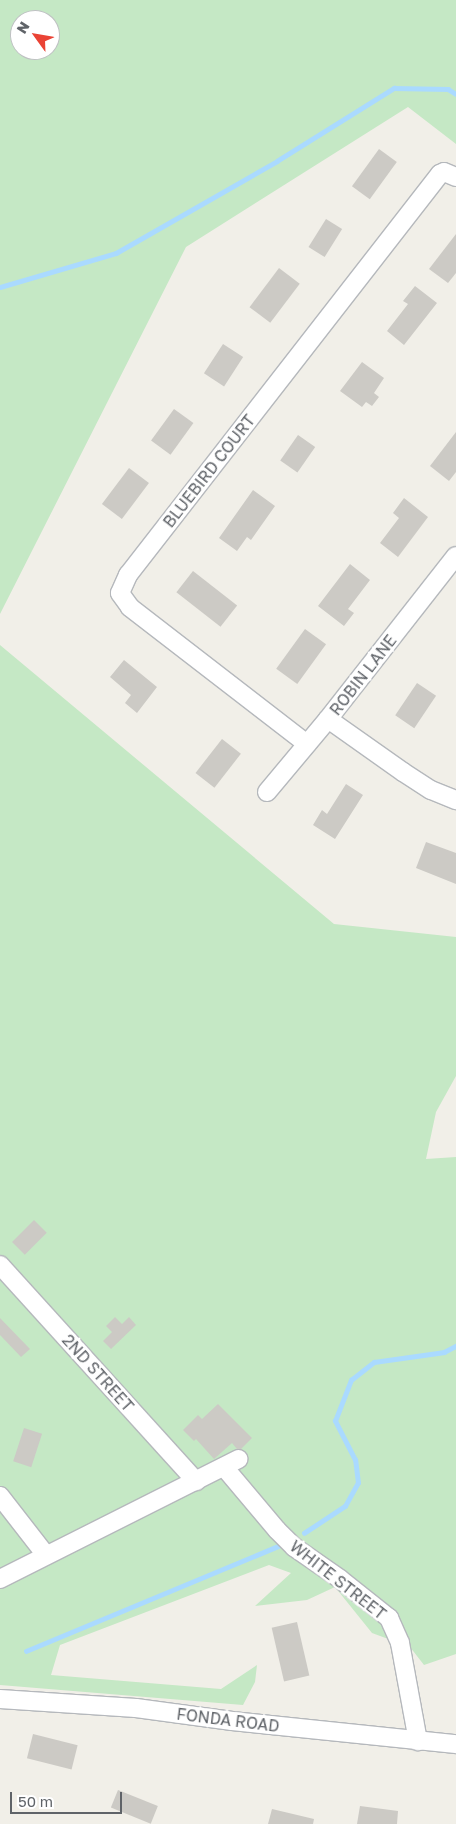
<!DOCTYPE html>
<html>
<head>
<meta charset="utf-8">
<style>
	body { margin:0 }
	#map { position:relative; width:456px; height:1824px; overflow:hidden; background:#f1efe8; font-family:"Golos Text",sans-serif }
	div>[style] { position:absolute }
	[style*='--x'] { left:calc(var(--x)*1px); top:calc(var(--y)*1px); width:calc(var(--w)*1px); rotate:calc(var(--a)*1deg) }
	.green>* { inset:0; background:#c5e8c5 }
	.stream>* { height:4.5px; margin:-2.25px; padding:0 2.25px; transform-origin:2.25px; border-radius:2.25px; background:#aadaff }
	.building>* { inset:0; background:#cccac5; transform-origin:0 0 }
	.roads { filter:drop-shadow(1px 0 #b5b8bc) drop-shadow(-1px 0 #b5b8bc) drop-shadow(0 1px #b5b8bc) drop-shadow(0 -1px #b5b8bc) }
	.minor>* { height:18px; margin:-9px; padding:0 9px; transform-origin:9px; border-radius:9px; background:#fff }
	span { translate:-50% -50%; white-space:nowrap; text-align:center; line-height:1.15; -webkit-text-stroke:5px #fff; paint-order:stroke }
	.street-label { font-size:16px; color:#5f6368 }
	.north { position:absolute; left:10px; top:10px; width:50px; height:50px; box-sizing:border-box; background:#fff; border:1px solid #bfc1c3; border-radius:50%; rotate:302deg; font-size:14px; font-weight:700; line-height:20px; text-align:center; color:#5f6368 }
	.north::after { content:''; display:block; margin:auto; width:18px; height:22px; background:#ea4335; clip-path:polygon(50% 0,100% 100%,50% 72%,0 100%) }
	.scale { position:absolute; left:10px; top:1792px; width:112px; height:22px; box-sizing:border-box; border:2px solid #5f6368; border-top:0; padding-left:6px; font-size:15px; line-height:18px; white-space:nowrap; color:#5f6368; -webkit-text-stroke:4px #fff; paint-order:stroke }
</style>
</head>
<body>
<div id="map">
	<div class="green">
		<i style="clip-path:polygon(evenodd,0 0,456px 0,456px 144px,408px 107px,186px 247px,0 614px,0 0,20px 20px,50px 20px,50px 50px,20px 50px,20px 20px)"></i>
		<i style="clip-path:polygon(0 645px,334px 924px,456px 937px,456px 1076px,436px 1112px,426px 1159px,456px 1157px,456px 1654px,424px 1665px,410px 1647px,372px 1633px,335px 1587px,307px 1600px,255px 1606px,291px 1573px,269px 1565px,60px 1645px,51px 1675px,221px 1689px,257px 1665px,255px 1682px,243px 1705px,0 1685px)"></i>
	</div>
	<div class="stream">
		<i style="--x:0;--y:287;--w:121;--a:-16.3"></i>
		<i style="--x:116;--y:253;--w:185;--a:-29.7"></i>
		<i style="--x:277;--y:161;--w:138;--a:-32"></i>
		<i style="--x:394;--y:88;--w:54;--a:1.1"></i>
		<i style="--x:448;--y:89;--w:9;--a:32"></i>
		<i style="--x:304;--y:1533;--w:49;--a:-33.4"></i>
		<i style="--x:345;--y:1506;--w:26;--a:-61"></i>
		<i style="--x:358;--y:1483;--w:23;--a:-97"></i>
		<i style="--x:355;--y:1460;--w:44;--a:-117.1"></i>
		<i style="--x:335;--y:1421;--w:44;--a:-68.7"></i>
		<i style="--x:351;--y:1380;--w:29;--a:-38"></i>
		<i style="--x:374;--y:1362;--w:71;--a:-8.1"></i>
		<i style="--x:444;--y:1352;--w:13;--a:-27"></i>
		<i style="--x:26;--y:1651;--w:273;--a:-22.6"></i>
	</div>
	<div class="building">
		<i style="left:379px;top:149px;width:22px;height:46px;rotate:36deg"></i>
		<i style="left:326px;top:219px;width:19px;height:33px;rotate:32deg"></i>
		<i style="clip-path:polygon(456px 234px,456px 273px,448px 283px,429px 269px)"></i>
		<i style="left:279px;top:268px;width:26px;height:49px;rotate:37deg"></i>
		<i style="clip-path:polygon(415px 286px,437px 303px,404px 345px,387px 331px,408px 304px,403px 301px)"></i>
		<i style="left:223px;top:344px;width:24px;height:35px;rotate:33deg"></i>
		<i style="clip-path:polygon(362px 362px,384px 378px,374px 393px,379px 397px,372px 406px,366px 402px,362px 407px,340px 391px)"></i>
		<i style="left:174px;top:409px;width:24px;height:39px;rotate:36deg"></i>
		<i style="clip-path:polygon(456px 432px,456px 472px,449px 481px,430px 466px)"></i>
		<i style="left:298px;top:435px;width:21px;height:31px;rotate:35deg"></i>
		<i style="left:129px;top:468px;width:25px;height:45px;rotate:37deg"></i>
		<i style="clip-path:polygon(253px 490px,275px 506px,251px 540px,247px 537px,237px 551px,219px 538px)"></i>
		<i style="clip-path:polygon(404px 498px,428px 517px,398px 557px,380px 543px,399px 518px,393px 513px)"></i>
		<i style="clip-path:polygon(350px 564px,370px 580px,348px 609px,354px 613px,344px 626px,318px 606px)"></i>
		<i style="left:193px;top:571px;width:56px;height:27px;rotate:38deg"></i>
		<i style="left:305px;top:629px;width:26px;height:49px;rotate:36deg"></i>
		<i style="clip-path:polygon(124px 660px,157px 687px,137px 713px,125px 703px,131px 695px,110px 677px)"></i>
		<i style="left:417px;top:683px;width:23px;height:39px;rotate:34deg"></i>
		<i style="left:222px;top:739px;width:24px;height:43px;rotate:38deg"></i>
		<i style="clip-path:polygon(346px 784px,363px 795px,335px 839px,313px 825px,322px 810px,327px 814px)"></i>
		<i style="clip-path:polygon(426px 842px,456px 853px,456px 884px,416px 868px)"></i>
		<i style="left:34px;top:1220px;width:18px;height:31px;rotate:45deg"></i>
		<i style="clip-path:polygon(115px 1317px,122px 1324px,129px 1317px,136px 1325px,111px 1349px,103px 1341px,112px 1332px,106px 1326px)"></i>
		<i style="clip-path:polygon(0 1318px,30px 1349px,21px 1357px,0 1335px)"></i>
		<i style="clip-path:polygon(218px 1404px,252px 1438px,241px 1449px,237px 1449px,232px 1443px,214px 1459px,196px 1439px,194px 1441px,183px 1430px,198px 1415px,202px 1419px)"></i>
		<i style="left:24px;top:1428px;width:19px;height:35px;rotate:18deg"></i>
		<i style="left:297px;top:1622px;width:55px;height:26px;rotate:77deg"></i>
		<i style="left:33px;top:1734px;width:46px;height:25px;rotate:14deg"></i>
		<i style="left:118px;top:1790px;width:43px;height:19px;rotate:22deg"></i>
		<i style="clip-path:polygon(360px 1806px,398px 1811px,397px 1824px,357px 1824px)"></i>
		<i style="clip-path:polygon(272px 1809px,314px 1819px,313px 1824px,268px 1824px)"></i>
	</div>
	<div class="roads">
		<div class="minor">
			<i style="--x:328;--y:719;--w:92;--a:35.2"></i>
			<i style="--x:403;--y:772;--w:33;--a:33"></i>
			<i style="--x:431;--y:790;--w:27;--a:22"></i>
			<i style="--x:307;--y:744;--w:224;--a:-142.3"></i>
			<i style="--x:130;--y:607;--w:17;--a:-126"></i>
			<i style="--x:120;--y:593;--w:20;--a:-66"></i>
			<i style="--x:128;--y:575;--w:508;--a:-52.12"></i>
			<i style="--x:440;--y:174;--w:4;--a:-27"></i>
			<i style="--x:444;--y:172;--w:13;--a:23"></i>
			<i style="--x:267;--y:792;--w:95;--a:-50.1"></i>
			<i style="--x:328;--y:719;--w:207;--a:-51.9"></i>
			<i style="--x:0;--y:1265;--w:292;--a:47.8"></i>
			<i style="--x:224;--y:1467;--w:82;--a:49.9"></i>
			<i style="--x:277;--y:1530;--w:24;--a:45"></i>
			<i style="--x:294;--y:1547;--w:56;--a:34.8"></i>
			<i style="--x:340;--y:1579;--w:63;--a:38.5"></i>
			<i style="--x:389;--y:1618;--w:27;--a:66"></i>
			<i style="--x:400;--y:1643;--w:100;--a:79.6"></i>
			<i style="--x:0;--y:1496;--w:75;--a:52.1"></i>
			<i style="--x:0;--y:1579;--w:267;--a:-26.7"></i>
			<i style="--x:0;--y:1699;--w:136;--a:3.8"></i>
			<i style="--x:136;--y:1708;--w:97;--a:7.7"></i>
			<i style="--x:232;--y:1721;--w:225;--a:5.9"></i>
		</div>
	</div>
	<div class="street-label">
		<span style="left:209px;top:471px;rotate:-52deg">BLUEBIRD COURT</span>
		<span style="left:363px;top:675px;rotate:-52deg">ROBIN LANE</span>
		<span style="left:98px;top:1373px;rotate:48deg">2ND STREET</span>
		<span style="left:338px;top:1580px;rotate:38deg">WHITE STREET</span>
		<span style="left:228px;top:1720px;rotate:7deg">FONDA ROAD</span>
	</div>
	<div class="north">N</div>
	<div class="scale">50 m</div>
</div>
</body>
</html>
